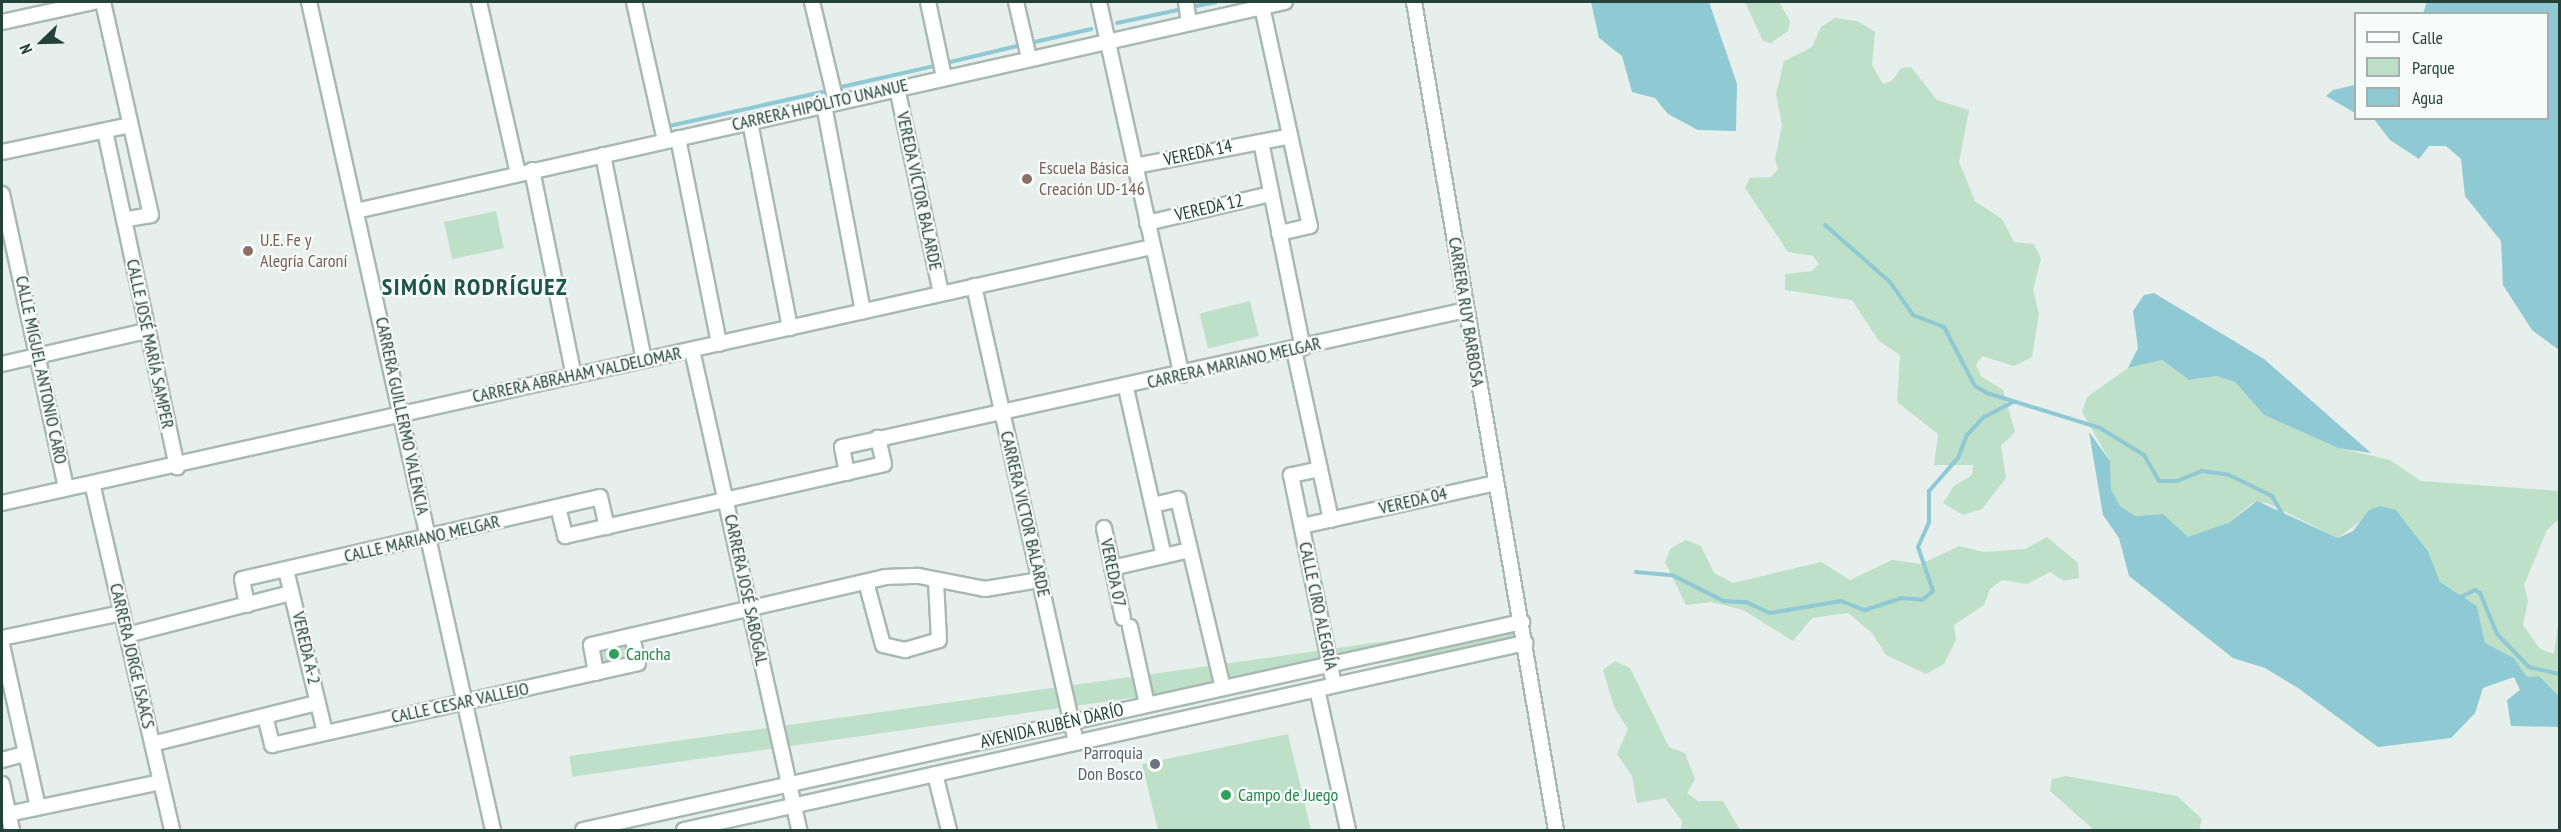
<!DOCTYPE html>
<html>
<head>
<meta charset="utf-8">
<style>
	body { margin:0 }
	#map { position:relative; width:2561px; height:832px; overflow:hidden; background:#e6efeb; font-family:"PT Sans Narrow",sans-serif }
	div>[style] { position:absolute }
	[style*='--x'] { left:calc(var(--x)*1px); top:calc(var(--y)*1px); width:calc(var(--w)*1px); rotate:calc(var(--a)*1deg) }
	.green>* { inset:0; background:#bfe0c8; transform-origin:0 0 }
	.water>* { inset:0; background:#8ec9d4 }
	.stream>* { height:4px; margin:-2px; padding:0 2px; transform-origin:2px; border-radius:2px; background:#8ec9d4 }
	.roads { filter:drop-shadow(2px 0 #a8b8b2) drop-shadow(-2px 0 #a8b8b2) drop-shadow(0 2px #a8b8b2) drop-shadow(0 -2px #a8b8b2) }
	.minor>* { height:14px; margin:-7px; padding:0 7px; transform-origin:7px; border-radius:7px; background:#fff }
	.dots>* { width:16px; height:16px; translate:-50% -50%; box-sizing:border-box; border:3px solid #f7fbf9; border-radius:50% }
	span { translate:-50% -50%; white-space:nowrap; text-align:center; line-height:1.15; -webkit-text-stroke:4.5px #f7fbf9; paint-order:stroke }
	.street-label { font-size:18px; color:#24423a }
	.education-label { font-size:18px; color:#785e54 }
	.left { translate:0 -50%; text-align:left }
	.leisure-label { font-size:18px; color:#27864d }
	.worship-label { font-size:18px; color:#5b616d }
	.right { translate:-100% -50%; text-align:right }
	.district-label { font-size:24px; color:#1f5548; font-weight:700; letter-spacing:1.5px }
	.frame { position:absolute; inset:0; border:3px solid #24423a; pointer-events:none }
	.legend { position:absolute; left:2354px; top:12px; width:195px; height:108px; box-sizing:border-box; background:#f7fbf9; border:2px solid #a3b1ad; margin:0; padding:8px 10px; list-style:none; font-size:18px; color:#24423a }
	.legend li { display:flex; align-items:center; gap:12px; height:30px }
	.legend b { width:30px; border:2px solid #a3b1ad }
	.north { position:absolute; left:12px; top:12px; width:60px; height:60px; -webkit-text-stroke:4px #f7fbf9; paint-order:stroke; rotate:247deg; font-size:16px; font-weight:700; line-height:24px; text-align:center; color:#24423a }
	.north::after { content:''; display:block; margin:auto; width:21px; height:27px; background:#24423a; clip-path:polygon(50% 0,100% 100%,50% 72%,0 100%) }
</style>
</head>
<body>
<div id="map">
	<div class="green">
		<i style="clip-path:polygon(1745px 2px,1779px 2px,1790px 21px,1788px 31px,1771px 43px,1763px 41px)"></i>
		<i style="clip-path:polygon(1835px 18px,1857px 21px,1875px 32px,1872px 65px,1883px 84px,1892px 81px,1901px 68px,1911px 67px,1937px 100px,1969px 110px,1959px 162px,1975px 201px,2002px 219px,2014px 242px,2034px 244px,2041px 259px,2033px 289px,2039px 314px,2032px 357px,2014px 366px,1982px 356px,1976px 365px,1981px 376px,2003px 390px,2015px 432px,2001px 446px,2006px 478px,1982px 509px,1963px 515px,1943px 503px,1954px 486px,1972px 475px,1973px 465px,1934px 465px,1938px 434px,1897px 402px,1900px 355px,1879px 341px,1852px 300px,1785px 290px,1785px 274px,1812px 271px,1819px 264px,1813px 256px,1788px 252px,1745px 188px,1750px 178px,1771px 177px,1778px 169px,1775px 159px,1782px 125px,1776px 94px,1784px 61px,1812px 47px,1821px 27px)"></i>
		<i style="left:496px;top:211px;width:38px;height:53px;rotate:78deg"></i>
		<i style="left:1250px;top:301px;width:36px;height:52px;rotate:76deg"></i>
		<i style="clip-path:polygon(2162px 360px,2189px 380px,2216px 376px,2235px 382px,2264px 415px,2338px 448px,2390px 460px,2421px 481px,2559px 491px,2559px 519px,2547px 530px,2524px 585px,2528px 601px,2523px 625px,2540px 649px,2554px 654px,2559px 617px,2559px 696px,2539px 676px,2527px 677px,2514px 658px,2485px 643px,2477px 606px,2440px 582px,2428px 551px,2405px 521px,2380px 506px,2338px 538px,2267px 503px,2252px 503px,2230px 522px,2188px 537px,2163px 514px,2135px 516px,2120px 506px,2111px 489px,2110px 461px,2082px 412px,2087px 397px,2128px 368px)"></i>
		<i style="clip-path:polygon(2047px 537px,2078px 563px,2079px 578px,2064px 581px,2050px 572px,2027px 584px,2002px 580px,1990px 589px,1984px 605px,1954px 625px,1956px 640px,1944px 664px,1926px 674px,1886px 655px,1872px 633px,1848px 613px,1812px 618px,1793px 641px,1743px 610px,1712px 602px,1686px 605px,1665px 562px,1671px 548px,1686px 540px,1701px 546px,1714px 573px,1733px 583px,1821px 562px,1850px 580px,1892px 560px,1921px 564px,1959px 546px,1984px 552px,2025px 549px)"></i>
		<i style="left:1522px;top:622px;width:21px;height:962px;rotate:82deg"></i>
		<i style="left:625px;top:639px;width:25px;height:28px;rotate:79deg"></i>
		<i style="clip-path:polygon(1615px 661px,1630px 668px,1669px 747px,1685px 753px,1695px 779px,1687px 793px,1698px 801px,1723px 801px,1740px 830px,1681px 830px,1682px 821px,1665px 798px,1637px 803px,1632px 776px,1617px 754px,1628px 729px,1614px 707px,1603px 670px)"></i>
		<i style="clip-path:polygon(1288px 734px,1311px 830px,1158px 830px,1142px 764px)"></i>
		<i style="clip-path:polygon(2066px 776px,2177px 796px,2202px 819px,2199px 830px,2094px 830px,2050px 791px,2052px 779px)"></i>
	</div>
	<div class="water">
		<i style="clip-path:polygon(1591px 2px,1709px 2px,1737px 84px,1736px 131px,1698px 130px,1668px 114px,1655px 98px,1632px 92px,1622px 56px,1599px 38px)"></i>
		<i style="clip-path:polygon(2427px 2px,2559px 2px,2559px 350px,2532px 330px,2503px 285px,2501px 241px,2465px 196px,2461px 159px,2446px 146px,2429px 146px,2419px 159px,2390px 140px,2374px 119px,2548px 118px,2548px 14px,2423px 13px)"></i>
		<i style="clip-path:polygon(2355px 85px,2355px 113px,2326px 96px,2333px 90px)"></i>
		<i style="clip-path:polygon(2154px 293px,2264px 359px,2371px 453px,2338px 448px,2264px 415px,2235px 382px,2216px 376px,2189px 380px,2162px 360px,2128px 368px,2138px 348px,2133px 311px,2144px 295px)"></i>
		<i style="clip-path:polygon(2089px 432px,2110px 461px,2111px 489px,2120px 506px,2135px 516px,2163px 514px,2188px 537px,2230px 522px,2257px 501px,2338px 538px,2353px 531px,2369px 510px,2380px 506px,2396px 510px,2428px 551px,2440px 582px,2477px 606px,2485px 643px,2514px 658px,2527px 677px,2539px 676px,2559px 696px,2559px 727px,2511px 726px,2507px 700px,2520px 690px,2514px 677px,2483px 688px,2475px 713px,2451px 738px,2378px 747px,2298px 688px,2265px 668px,2233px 658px,2129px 576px,2119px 538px,2103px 515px)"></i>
	</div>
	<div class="stream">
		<i style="--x:1191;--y:7;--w:25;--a:-11"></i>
		<i style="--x:1117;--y:23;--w:67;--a:-12"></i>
		<i style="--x:1030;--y:43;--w:63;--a:-12.9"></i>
		<i style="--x:950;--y:62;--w:74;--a:-13.3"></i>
		<i style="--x:841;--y:87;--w:95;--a:-12.7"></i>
		<i style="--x:669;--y:126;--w:157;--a:-12.5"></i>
		<i style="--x:1825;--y:225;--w:86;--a:41.2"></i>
		<i style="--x:1890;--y:282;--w:40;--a:55.1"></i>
		<i style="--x:1913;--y:315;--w:33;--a:21"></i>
		<i style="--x:1944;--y:327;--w:67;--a:62.3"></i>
		<i style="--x:1975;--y:386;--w:14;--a:30"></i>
		<i style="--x:1987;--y:393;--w:118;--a:17.2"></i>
		<i style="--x:2100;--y:428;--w:52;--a:31.5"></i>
		<i style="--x:2144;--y:455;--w:30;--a:60"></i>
		<i style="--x:2159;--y:481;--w:18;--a:0"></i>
		<i style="--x:2177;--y:481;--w:27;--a:-22"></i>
		<i style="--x:2202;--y:471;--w:27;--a:8"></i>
		<i style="--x:2229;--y:475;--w:48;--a:26"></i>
		<i style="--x:2272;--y:496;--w:24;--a:60"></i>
		<i style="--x:1636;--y:572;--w:36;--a:5"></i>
		<i style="--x:1672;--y:575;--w:58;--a:26.6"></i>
		<i style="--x:1724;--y:601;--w:22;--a:3"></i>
		<i style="--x:1746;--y:602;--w:26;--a:25"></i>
		<i style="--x:1770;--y:613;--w:72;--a:-9.6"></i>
		<i style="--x:1841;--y:601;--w:26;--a:21"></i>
		<i style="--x:1865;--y:610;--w:38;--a:-18"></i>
		<i style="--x:1901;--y:598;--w:21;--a:5"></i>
		<i style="--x:1922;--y:600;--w:14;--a:-39"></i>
		<i style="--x:1933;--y:591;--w:46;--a:-108.8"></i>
		<i style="--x:1918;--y:547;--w:27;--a:-66"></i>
		<i style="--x:1929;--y:522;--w:31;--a:-90"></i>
		<i style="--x:1929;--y:491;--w:44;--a:-48.7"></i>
		<i style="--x:1958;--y:458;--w:25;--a:-69"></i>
		<i style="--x:1967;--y:435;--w:25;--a:-47"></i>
		<i style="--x:1984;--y:417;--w:33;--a:-27"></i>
		<i style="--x:2457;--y:599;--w:20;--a:-27"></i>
		<i style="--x:2475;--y:590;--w:6;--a:31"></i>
		<i style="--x:2480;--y:593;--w:44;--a:67.5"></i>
		<i style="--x:2497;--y:634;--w:46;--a:45.9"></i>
		<i style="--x:2529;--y:667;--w:32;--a:13"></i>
	</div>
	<div class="roads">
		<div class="minor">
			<i style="--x:103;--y:2;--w:218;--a:77.3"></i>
			<i style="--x:151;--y:215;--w:27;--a:170"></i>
			<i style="--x:309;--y:2;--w:848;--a:77.47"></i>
			<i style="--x:479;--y:2;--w:176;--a:77.2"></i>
			<i style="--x:634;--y:2;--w:142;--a:77.4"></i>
			<i style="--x:812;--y:2;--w:103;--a:76.5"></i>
			<i style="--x:928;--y:2;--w:77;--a:78"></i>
			<i style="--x:1016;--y:2;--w:57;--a:76.9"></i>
			<i style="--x:1099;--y:2;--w:382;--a:77.5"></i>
			<i style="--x:1186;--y:2;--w:21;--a:82"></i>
			<i style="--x:1261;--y:2;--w:229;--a:77.7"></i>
			<i style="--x:1310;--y:226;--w:32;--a:167"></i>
			<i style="--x:1414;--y:2;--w:840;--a:80.27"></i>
			<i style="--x:2;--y:22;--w:94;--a:-12.3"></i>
			<i style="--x:897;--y:88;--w:210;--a:77.9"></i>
			<i style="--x:824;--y:105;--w:210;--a:79.3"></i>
			<i style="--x:750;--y:122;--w:210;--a:79"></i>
			<i style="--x:105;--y:131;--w:344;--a:77.9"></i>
			<i style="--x:678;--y:138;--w:210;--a:78.7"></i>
			<i style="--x:1261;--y:142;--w:210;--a:78.5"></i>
			<i style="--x:2;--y:152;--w:131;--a:-11.9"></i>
			<i style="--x:603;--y:155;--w:209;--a:78.7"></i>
			<i style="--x:1135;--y:166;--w:155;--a:-10.8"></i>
			<i style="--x:532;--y:170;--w:210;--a:78.5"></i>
			<i style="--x:2;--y:194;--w:301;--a:77.7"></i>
			<i style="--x:356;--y:211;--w:952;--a:-12.68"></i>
			<i style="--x:1147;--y:223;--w:127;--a:-13.2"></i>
			<i style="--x:974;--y:286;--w:468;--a:77.4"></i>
			<i style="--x:692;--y:350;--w:492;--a:77.4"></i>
			<i style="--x:1294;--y:350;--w:174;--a:77.7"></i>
			<i style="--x:2;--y:364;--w:148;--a:-12.9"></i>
			<i style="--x:1126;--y:388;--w:172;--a:77.3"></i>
			<i style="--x:1320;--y:469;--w:30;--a:168"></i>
			<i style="--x:1291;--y:475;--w:214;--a:78.4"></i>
			<i style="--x:847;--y:473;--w:26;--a:-101"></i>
			<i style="--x:842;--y:447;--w:639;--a:-12.38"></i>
			<i style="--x:92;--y:483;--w:356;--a:77"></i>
			<i style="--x:2;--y:503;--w:1178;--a:-12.55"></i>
			<i style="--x:1153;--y:505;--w:26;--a:-13"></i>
			<i style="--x:1178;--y:499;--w:194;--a:76.6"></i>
			<i style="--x:558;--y:507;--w:30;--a:76"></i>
			<i style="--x:565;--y:536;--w:327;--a:-12.7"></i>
			<i style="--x:884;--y:464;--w:27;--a:-103"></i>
			<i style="--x:1302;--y:526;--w:199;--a:-12.5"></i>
			<i style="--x:1104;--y:528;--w:92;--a:78.1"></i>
			<i style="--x:1112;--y:568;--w:80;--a:-13"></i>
			<i style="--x:286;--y:570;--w:167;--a:76.5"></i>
			<i style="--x:866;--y:582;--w:65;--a:74.9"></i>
			<i style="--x:883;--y:645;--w:23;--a:13"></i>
			<i style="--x:905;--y:650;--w:35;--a:-16"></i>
			<i style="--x:939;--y:640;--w:60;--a:-92.9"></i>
			<i style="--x:247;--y:605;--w:26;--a:-101"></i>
			<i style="--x:242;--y:579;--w:367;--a:-12.9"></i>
			<i style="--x:600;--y:497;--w:31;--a:77"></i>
			<i style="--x:1130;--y:627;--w:79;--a:77.6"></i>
			<i style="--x:127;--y:635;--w:169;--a:-14.4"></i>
			<i style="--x:2;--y:638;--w:123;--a:-11.8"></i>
			<i style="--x:2;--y:645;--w:166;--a:77.5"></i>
			<i style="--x:596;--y:673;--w:28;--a:-100"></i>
			<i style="--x:591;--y:645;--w:302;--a:-13"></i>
			<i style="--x:885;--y:577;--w:34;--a:-2"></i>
			<i style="--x:919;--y:576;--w:67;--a:11.1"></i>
			<i style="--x:985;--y:589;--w:56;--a:-9.3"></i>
			<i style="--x:1317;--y:689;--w:144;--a:77.6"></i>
			<i style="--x:265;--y:716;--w:30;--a:76"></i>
			<i style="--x:272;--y:745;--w:375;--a:-12.6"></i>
			<i style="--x:638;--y:663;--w:28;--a:-103"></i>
			<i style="--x:152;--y:744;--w:170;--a:-14"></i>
			<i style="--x:2;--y:760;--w:24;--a:-15"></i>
			<i style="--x:935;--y:774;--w:58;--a:76"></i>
			<i style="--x:2;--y:784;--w:47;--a:77.7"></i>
			<i style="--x:8;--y:814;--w:156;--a:-11.8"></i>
			<i style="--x:583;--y:830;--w:962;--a:-12.49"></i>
			<i style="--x:684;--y:830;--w:862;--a:-12.54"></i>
		</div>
	</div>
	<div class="dots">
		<i style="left:1027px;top:179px;background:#8d6e63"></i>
		<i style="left:248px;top:251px;background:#8d6e63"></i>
		<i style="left:614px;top:654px;background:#2e9e5b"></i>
		<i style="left:1155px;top:764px;background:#6b7280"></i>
		<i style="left:1226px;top:795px;background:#2e9e5b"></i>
	</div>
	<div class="street-label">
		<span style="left:820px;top:105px;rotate:-13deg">CARRERA HIPÓLITO UNANUE</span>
		<span style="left:1198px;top:153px;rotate:-12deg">VEREDA 14</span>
		<span style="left:919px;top:191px;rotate:78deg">VEREDA VÍCTOR BALARDE</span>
		<span style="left:1209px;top:208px;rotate:-13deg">VEREDA 12</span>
		<span style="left:1466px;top:312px;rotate:81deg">CARRERA RUY BARBOSA</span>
		<span style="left:150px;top:344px;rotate:78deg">CALLE JOSÉ MARÍA SAMPER</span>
		<span style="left:1234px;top:363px;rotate:-13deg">CARRERA MARIANO MELGAR</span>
		<span style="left:41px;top:370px;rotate:78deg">CALLE MIGUEL ANTONIO CARO</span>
		<span style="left:577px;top:375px;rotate:-12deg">CARRERA ABRAHAM VALDELOMAR</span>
		<span style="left:402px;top:416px;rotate:78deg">CARRERA GUILLERMO VALENCIA</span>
		<span style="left:1413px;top:501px;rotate:-13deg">VEREDA 04</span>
		<span style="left:1025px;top:514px;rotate:77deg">CARRERA VICTOR BALARDE</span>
		<span style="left:422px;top:539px;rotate:-13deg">CALLE MARIANO MELGAR</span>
		<span style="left:1113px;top:573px;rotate:78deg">VEREDA 07</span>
		<span style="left:746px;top:590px;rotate:78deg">CARRERA JOSÉ SABOGAL</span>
		<span style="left:1318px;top:606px;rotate:78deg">CALLE CIRO ALEGRÍA</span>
		<span style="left:306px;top:648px;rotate:77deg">VEREDA A-2</span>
		<span style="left:132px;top:656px;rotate:77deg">CARRERA JORGE ISAACS</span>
		<span style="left:460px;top:703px;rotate:-12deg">CALLE CESAR VALLEJO</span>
		<span style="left:1052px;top:726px;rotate:-13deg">AVENIDA RUBÉN DARÍO</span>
	</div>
	<div class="education-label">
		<span class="left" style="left:1039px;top:179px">Escuela Básica<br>Creación UD-146</span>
		<span class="left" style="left:260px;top:251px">U.E. Fe y<br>Alegría Caroní</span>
	</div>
	<div class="leisure-label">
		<span class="left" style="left:626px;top:654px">Cancha</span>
		<span class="left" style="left:1238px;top:795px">Campo de Juego</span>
	</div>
	<div class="worship-label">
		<span class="right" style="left:1143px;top:764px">Parroquia<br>Don Bosco</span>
	</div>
	<div class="district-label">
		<span style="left:475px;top:287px">SIMÓN RODRÍGUEZ</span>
	</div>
	<div class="frame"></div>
	<ul class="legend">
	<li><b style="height:8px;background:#fff"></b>Calle</li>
	<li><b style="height:16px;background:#bfe0c8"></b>Parque</li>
	<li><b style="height:16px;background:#8ec9d4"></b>Agua</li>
	</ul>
	<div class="north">N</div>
</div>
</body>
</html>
